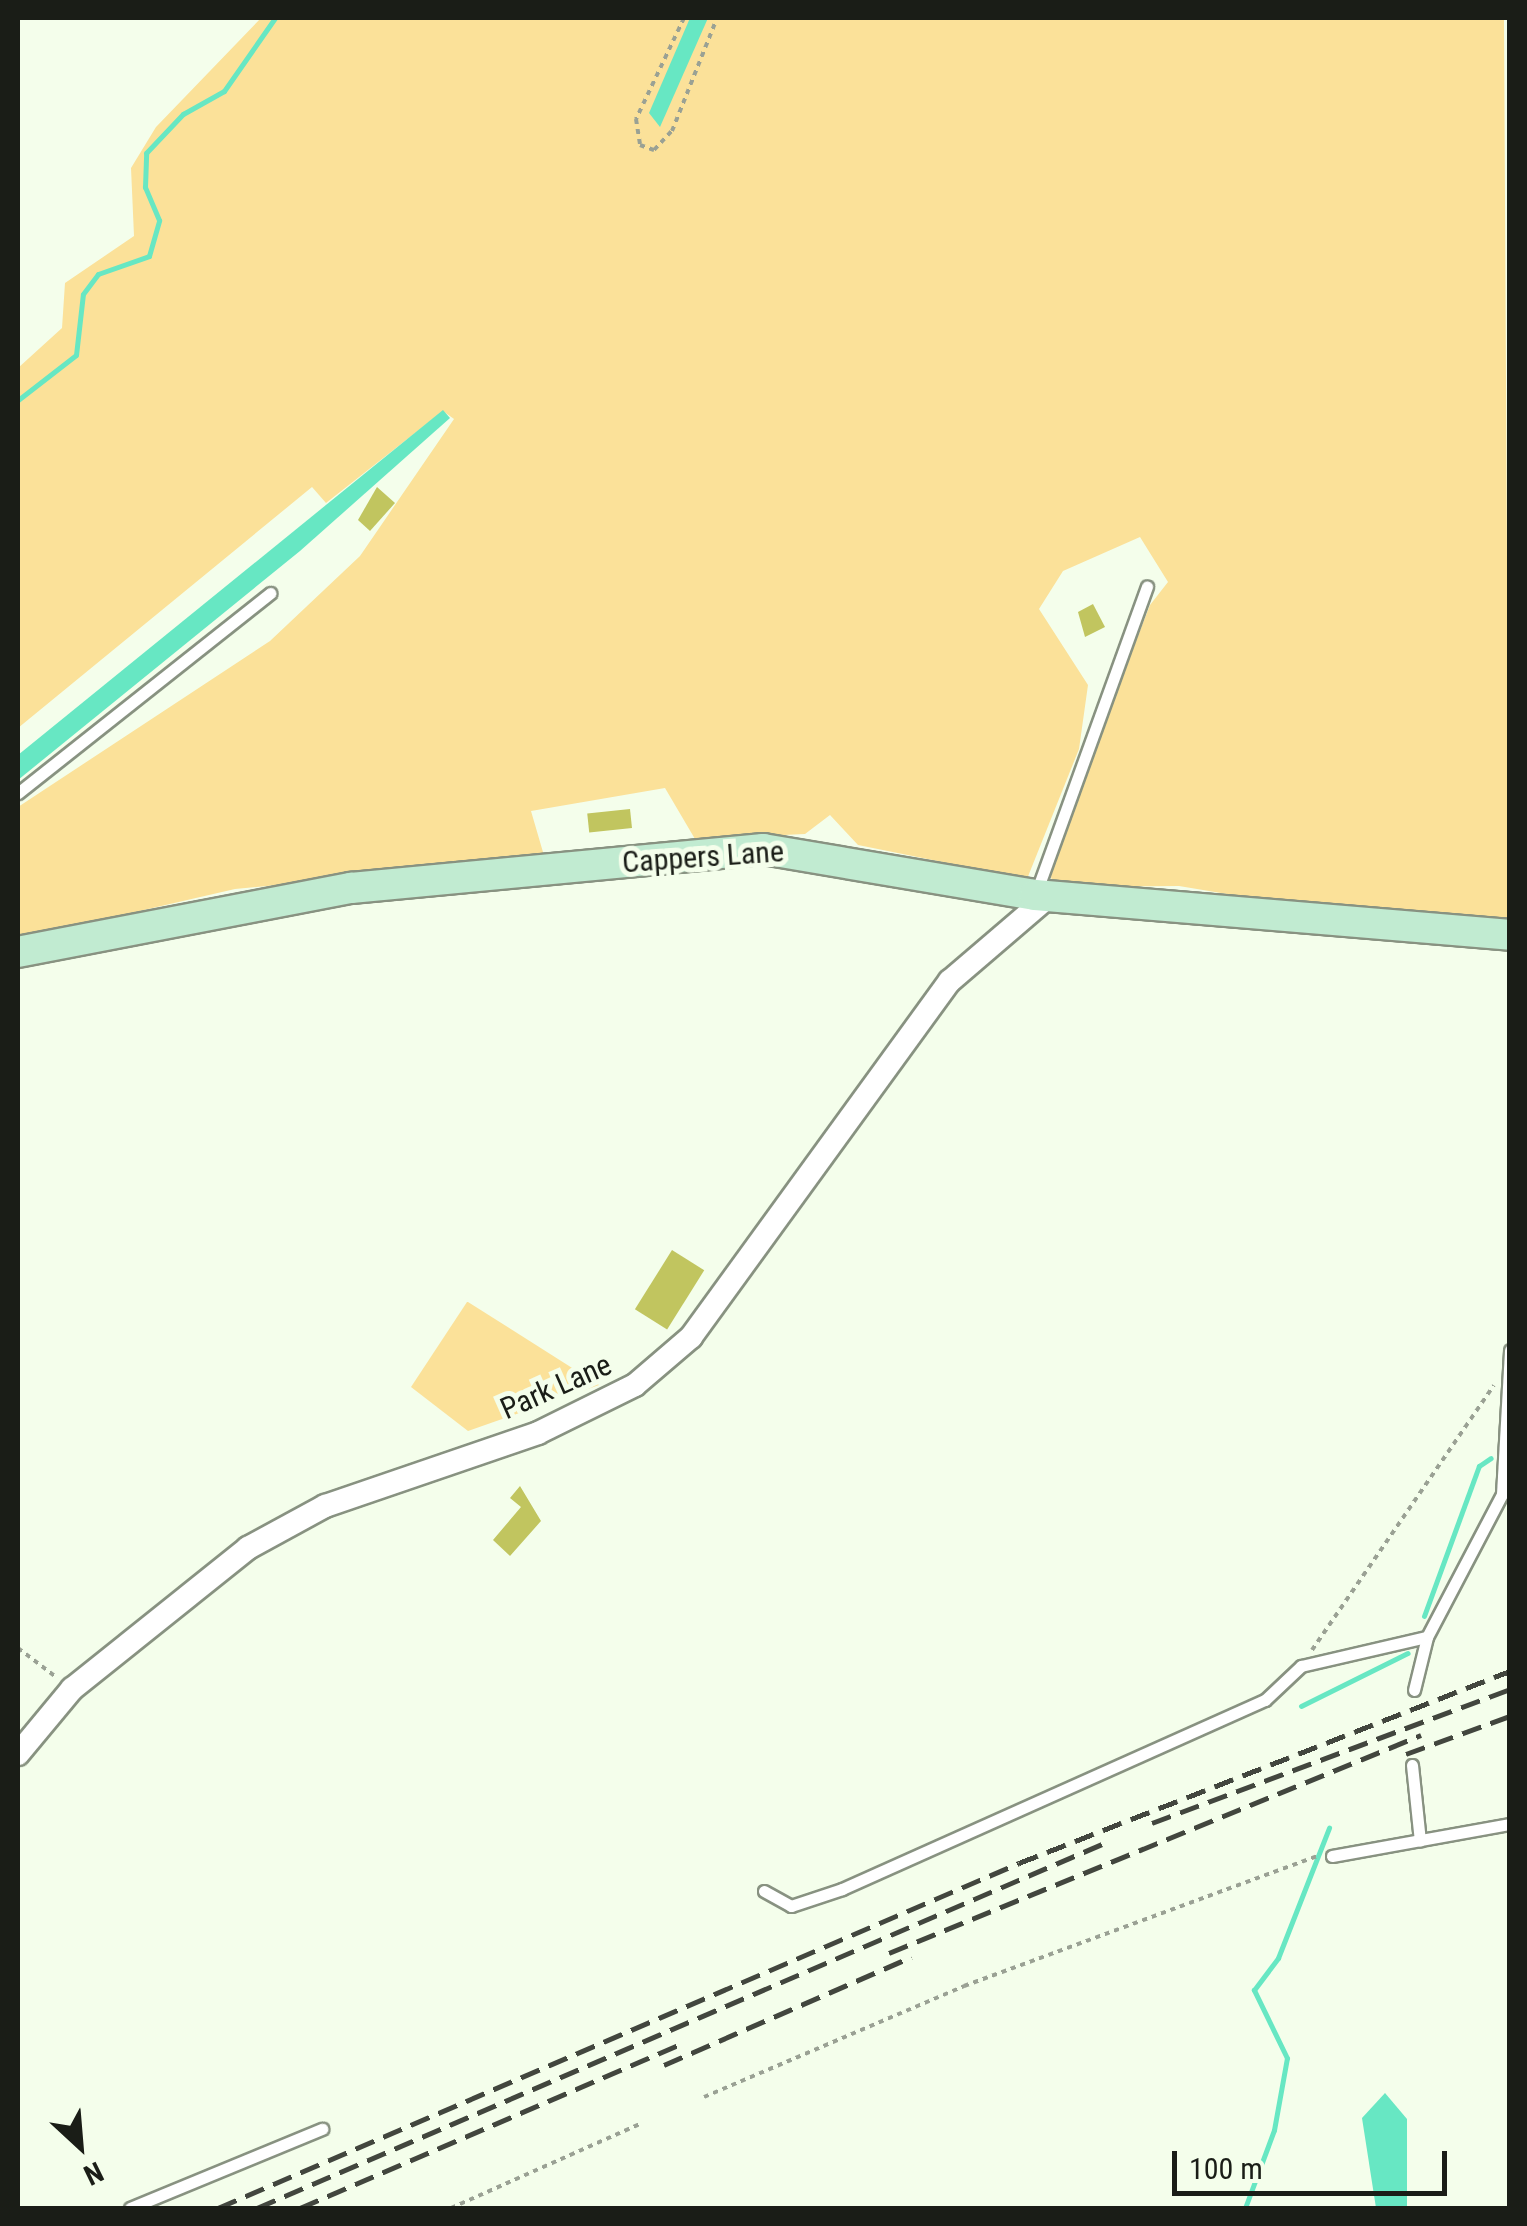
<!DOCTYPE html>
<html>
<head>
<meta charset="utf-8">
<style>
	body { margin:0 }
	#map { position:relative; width:1527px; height:2226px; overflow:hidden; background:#f4feeb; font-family:"Roboto Condensed",sans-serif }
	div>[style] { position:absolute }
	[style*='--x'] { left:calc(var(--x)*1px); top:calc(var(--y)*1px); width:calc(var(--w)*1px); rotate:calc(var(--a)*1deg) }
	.green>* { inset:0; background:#fbe199 }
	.water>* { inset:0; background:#67e7c3 }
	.stream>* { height:5px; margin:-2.5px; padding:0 2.5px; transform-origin:2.5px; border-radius:2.5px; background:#67e7c3 }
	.building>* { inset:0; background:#c1c55f; transform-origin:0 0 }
	.path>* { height:4px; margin-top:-2px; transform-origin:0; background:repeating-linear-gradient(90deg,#9aa194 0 5px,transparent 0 10px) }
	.roads { filter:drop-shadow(2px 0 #889281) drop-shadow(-2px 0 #889281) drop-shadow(0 2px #889281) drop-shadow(0 -2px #889281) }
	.lane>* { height:11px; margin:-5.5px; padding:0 5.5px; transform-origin:5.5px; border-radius:5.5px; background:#fff }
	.street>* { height:22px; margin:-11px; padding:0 11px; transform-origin:11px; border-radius:11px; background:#fff }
	.secondary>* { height:30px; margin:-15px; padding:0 15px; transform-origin:15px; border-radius:15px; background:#c1ebd1 }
	.rail>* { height:5px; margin-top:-2.5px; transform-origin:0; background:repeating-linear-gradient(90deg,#42463e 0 20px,transparent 0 30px) }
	span { translate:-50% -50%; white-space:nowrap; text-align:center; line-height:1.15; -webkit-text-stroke:10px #f4feeb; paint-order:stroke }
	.street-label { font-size:30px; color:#1a1d17 }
	.frame { position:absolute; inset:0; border:20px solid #1a1d17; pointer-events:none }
	.north { position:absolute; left:30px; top:2096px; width:100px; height:100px; -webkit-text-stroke:8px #f4feeb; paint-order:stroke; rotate:154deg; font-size:28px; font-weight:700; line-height:40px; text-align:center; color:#1a1d17 }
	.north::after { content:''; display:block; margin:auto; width:35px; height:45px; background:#1a1d17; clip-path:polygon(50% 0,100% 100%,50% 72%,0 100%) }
	.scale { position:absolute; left:1172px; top:2151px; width:275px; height:45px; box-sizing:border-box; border:5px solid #1a1d17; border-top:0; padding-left:12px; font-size:30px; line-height:35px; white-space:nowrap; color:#1a1d17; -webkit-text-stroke:8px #f4feeb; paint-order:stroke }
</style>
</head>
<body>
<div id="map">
	<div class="green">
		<i style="clip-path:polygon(261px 18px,1504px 18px,1509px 923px,1316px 909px,1179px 886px,1054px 887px,1048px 867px,1150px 605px,1168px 582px,1140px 537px,1063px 571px,1039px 609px,1088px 685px,1079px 749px,1027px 879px,858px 845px,830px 815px,805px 834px,695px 839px,665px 788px,531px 811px,545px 859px,235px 889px,18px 939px,18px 807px,270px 641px,360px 556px,454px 419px,443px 411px,326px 503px,312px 487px,18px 728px,18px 368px,62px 328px,65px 283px,134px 236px,131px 168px,156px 127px)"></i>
		<i style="clip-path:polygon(467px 1302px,468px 1302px,599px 1385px,468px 1431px,411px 1387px)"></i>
	</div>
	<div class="water">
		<i style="clip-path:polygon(690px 18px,708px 18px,660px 127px,649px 113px)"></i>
		<i style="clip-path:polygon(443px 410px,450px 418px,300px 551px,18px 780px,18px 755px)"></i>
		<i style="clip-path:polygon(1385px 2093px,1407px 2119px,1407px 2208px,1376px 2208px,1362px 2118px)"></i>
	</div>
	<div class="stream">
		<i style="--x:18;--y:400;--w:73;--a:-37.8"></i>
		<i style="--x:76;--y:355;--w:61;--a:-83.5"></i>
		<i style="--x:83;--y:294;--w:25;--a:-53"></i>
		<i style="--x:98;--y:274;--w:54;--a:-19.4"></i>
		<i style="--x:149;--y:256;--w:37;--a:-74"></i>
		<i style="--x:159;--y:220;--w:36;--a:-113"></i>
		<i style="--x:145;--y:187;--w:34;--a:-88"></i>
		<i style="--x:146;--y:153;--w:54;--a:-46.5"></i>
		<i style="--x:183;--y:114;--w:47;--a:-29.3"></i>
		<i style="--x:224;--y:91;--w:89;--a:-55.1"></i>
		<i style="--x:1424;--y:1616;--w:160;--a:-69.9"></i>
		<i style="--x:1479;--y:1466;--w:14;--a:-34"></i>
		<i style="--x:1301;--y:1706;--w:119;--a:-26.4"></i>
		<i style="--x:1245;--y:2208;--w:83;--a:-69.6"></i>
		<i style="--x:1274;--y:2130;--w:73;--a:-79.8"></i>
		<i style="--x:1287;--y:2058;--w:76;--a:-115.9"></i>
		<i style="--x:1254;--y:1990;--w:40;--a:-53"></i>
		<i style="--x:1278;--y:1958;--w:140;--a:-68.6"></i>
	</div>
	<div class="building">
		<i style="clip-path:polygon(377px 487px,395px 503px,370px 531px,358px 520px)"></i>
		<i style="clip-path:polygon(1093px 604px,1105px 627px,1085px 637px,1078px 612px)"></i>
		<i style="left:630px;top:809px;width:19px;height:43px;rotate:84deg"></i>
		<i style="left:672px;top:1250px;width:38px;height:70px;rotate:32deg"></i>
		<i style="clip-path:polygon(520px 1486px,541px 1521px,510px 1556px,493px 1540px,521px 1507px,510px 1498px)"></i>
	</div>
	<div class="path">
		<i style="--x:684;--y:18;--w:112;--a:115.4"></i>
		<i style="--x:636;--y:119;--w:26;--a:81"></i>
		<i style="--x:640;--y:145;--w:15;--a:20"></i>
		<i style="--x:654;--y:150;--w:26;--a:-47"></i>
		<i style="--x:672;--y:131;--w:122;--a:-68.3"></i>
		<i style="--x:18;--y:1648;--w:48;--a:37.3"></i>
		<i style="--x:1312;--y:1650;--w:321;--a:-55.5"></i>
		<i style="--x:704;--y:2097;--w:283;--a:-23.1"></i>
		<i style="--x:964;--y:1986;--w:377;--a:-20.2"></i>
		<i style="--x:451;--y:2208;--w:207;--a:-24"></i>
	</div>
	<div class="roads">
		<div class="lane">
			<i style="--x:18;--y:793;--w:322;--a:-38.4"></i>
			<i style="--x:1036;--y:893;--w:326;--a:-70.1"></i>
			<i style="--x:1414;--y:1690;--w:55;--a:-76.2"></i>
			<i style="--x:1427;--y:1637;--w:161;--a:-62.3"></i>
			<i style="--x:1502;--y:1494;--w:144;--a:-86.8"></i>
			<i style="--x:1412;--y:1765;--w:76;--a:84"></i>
			<i style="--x:1332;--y:1856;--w:181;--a:-10.2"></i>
			<i style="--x:764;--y:1891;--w:31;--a:29"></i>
			<i style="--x:791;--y:1906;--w:54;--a:-18.4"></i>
			<i style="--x:842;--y:1889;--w:463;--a:-24.1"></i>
			<i style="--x:1265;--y:1700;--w:50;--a:-43.4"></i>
			<i style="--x:1301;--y:1666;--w:129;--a:-13"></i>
			<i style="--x:130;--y:2208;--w:208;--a:-22.4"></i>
		</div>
		<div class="street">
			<i style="--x:18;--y:1754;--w:85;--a:-50.3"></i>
			<i style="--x:72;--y:1689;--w:226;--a:-38.7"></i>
			<i style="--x:248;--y:1548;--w:88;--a:-28.6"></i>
			<i style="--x:325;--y:1506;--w:225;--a:-18.9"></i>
			<i style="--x:538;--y:1433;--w:108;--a:-26.3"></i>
			<i style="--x:635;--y:1385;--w:74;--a:-40.6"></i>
			<i style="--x:691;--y:1337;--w:440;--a:-54"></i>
			<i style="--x:950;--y:981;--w:130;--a:-40.6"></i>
		</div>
		<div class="secondary">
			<i style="--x:18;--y:952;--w:339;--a:-10.9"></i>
			<i style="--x:351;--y:888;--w:414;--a:-5.4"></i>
			<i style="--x:763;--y:849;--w:276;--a:9.6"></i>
			<i style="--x:1035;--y:895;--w:477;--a:4.8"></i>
		</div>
	</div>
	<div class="rail">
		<i style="--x:1406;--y:1754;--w:111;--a:-20.1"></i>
		<i style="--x:1152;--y:1823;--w:382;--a:-20.5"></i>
		<i style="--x:889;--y:1953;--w:575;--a:-22.28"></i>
		<i style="--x:664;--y:2065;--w:270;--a:-23.6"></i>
		<i style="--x:218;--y:2208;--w:872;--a:-23.3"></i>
		<i style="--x:1019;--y:1863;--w:527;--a:-21.36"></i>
		<i style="--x:257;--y:2208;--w:920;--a:-23.3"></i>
		<i style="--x:300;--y:2208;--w:412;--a:-23.3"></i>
	</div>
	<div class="street-label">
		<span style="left:703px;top:857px;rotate:-4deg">Cappers Lane</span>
		<span style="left:556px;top:1387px;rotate:-24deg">Park Lane</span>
	</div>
	<div class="frame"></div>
	<div class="north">N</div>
	<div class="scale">100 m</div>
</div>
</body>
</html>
